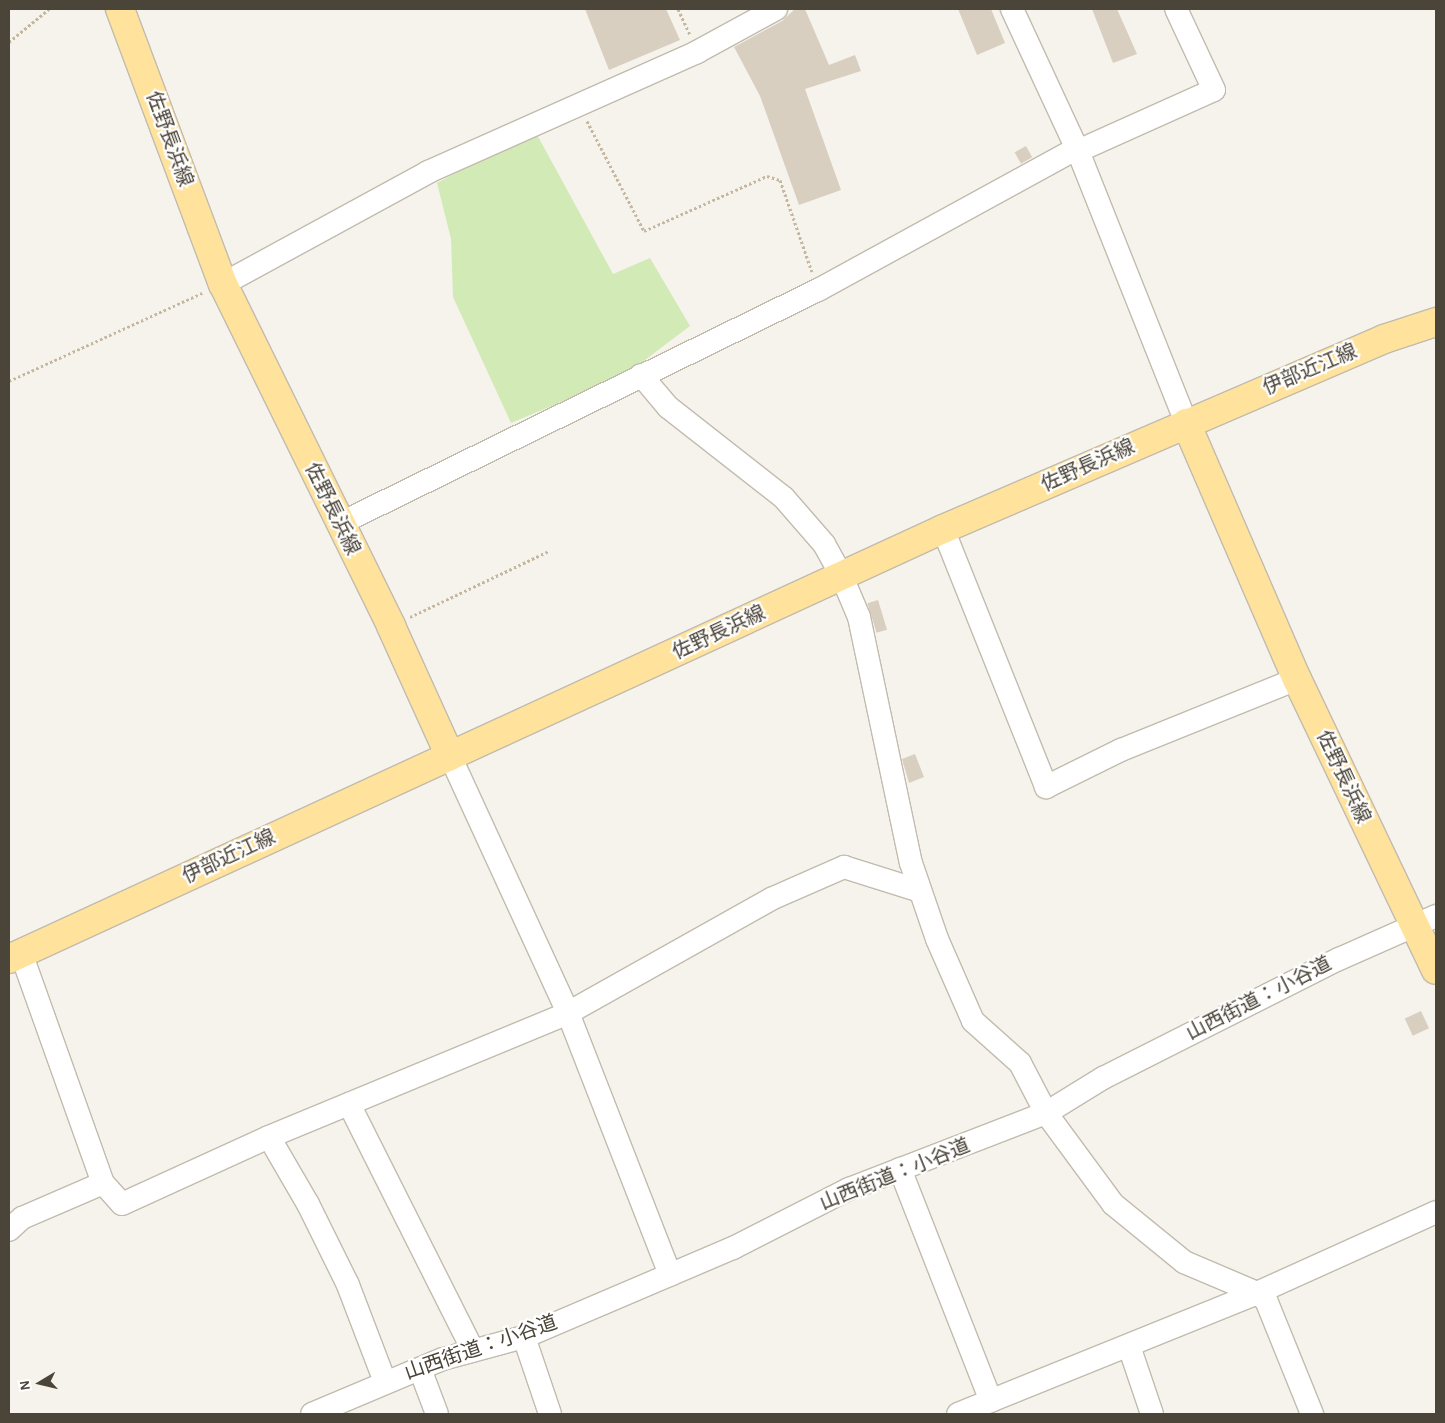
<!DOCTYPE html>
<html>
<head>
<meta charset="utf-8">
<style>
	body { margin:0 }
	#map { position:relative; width:1445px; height:1423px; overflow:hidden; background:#f6f3ec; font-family:"Alegreya Sans","Noto Sans JP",sans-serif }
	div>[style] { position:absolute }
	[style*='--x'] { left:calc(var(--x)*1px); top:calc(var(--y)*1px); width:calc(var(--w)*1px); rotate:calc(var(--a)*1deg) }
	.green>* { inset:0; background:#d2eab5 }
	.building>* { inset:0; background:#d8cfc1; transform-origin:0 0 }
	.path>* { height:3px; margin-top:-1.5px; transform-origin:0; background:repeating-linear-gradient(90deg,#c4b79f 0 2.5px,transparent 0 5px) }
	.roads { filter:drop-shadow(1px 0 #c2bbae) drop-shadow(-1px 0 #c2bbae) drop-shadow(0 1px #c2bbae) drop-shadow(0 -1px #c2bbae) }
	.minor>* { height:22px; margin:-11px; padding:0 11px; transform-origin:11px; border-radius:11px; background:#fff }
	.major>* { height:28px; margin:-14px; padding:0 14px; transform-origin:14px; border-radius:14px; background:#ffe39c }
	span { translate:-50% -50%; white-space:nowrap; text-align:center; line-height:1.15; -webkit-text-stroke:4.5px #fff; paint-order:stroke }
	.street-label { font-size:20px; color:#4b4439 }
	.frame { position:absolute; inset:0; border:10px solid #4b4439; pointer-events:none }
	.north { position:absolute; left:15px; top:1358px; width:50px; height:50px; -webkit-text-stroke:4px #fff; paint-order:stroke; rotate:261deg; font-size:14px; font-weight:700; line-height:20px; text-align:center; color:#4b4439 }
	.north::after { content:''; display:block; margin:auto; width:18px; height:22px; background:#4b4439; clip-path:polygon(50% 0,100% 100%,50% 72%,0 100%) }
</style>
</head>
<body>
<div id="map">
	<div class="green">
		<i style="clip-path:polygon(535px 131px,613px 274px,650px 258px,690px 326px,625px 375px,511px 423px,453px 297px,451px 239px,437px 183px)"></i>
	</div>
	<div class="building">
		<i style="clip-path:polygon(585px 9px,666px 9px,680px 40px,609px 70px)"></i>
		<i style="clip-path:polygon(795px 9px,805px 9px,829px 65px,855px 55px,861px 71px,805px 89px,841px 190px,799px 205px,760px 96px,734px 47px,782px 21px)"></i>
		<i style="clip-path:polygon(958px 9px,991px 9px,1005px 43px,977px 55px)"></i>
		<i style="clip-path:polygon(1092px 9px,1117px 9px,1137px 54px,1113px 63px)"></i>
		<i style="left:1026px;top:146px;width:13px;height:13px;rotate:61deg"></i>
		<i style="left:878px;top:600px;width:31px;height:11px;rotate:73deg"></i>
		<i style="clip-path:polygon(915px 754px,924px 777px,909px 783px,902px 759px)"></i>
		<i style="left:1421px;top:1011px;width:19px;height:18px;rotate:65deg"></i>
	</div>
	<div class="path">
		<i style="--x:678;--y:9;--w:29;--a:65"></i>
		<i style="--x:9;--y:42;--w:52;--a:-39.5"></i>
		<i style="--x:587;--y:121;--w:124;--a:62.6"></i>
		<i style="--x:644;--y:231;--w:135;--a:-24.1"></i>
		<i style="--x:767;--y:176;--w:14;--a:17"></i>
		<i style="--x:780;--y:180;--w:97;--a:70.8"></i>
		<i style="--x:9;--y:381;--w:214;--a:-24.5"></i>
		<i style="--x:410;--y:617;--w:154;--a:-25.4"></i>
	</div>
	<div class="roads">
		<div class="minor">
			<i style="--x:1012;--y:9;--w:157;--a:65.1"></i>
			<i style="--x:1078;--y:151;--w:293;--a:68.3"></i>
			<i style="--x:1078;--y:151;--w:149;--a:-24.2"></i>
			<i style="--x:1214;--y:90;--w:89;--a:-115.1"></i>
			<i style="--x:223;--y:284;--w:234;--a:-28.6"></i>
			<i style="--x:428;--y:172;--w:295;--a:-24"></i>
			<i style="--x:697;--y:52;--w:90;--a:-28.6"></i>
			<i style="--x:641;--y:375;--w:42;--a:49.8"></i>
			<i style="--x:668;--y:407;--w:147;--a:38.1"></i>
			<i style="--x:784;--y:498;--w:61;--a:49"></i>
			<i style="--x:824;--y:544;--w:38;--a:61"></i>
			<i style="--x:842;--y:577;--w:43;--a:67"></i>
			<i style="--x:859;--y:617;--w:251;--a:78.1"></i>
			<i style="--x:911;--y:863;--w:80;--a:71.1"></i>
			<i style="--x:937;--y:939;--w:90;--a:66.3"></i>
			<i style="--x:973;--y:1021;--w:63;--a:41.8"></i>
			<i style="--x:1020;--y:1063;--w:56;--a:62.5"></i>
			<i style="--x:1046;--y:1113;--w:113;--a:53.6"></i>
			<i style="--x:1113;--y:1204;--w:92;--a:39.2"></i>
			<i style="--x:1184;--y:1262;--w:79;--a:23"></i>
			<i style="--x:1257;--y:1293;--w:11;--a:38"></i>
			<i style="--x:1266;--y:1300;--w:123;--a:68"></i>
			<i style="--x:339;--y:524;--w:533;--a:-26.04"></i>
			<i style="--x:818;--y:290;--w:295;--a:-28.7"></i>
			<i style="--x:943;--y:529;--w:278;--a:68.2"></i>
			<i style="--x:1046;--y:787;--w:84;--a:-26.3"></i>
			<i style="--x:1121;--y:750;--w:190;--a:-22"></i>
			<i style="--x:450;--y:756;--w:283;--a:65.3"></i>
			<i style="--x:568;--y:1013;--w:281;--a:68.7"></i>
			<i style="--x:21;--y:953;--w:244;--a:70.4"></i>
			<i style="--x:103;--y:1183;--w:28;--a:48"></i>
			<i style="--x:122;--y:1204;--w:162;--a:-24.5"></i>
			<i style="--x:269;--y:1137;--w:324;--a:-22.5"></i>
			<i style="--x:568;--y:1013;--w:233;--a:-29.3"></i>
			<i style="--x:771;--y:899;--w:80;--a:-23.7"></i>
			<i style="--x:844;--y:867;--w:80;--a:17.5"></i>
			<i style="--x:349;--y:1104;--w:276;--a:63.3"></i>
			<i style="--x:269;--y:1137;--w:78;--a:59.8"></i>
			<i style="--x:308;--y:1204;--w:90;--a:63.7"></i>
			<i style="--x:348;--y:1285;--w:104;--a:69.1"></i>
			<i style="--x:900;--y:1169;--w:249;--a:68.6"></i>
			<i style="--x:9;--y:1230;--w:18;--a:-43"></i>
			<i style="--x:22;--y:1218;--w:88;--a:-23.4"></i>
			<i style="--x:524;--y:1337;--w:81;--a:71.3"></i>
			<i style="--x:1129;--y:1346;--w:72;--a:71.3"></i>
			<i style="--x:420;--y:1369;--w:48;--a:69.3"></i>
			<i style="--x:312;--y:1414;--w:142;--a:-22.8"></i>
			<i style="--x:443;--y:1359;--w:84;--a:-15.2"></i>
			<i style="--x:524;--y:1337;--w:227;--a:-23.1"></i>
			<i style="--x:733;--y:1248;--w:130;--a:-27"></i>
			<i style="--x:849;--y:1189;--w:211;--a:-21.1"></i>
			<i style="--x:1046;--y:1113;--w:67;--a:-31.6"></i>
			<i style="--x:1103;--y:1078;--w:264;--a:-26.8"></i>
			<i style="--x:1339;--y:959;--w:106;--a:-23.9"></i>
			<i style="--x:958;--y:1414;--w:323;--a:-22"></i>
			<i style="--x:1257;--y:1293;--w:196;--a:-24.3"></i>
		</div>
		<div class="major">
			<i style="--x:120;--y:9;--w:294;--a:69.5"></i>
			<i style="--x:223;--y:284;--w:381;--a:63.8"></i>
			<i style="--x:391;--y:626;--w:143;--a:65.6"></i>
			<i style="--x:1186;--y:423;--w:279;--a:66.6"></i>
			<i style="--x:1297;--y:679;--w:322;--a:64.5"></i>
			<i style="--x:9;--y:959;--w:1028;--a:-24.72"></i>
			<i style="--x:943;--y:529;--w:480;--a:-23.3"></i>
			<i style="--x:1384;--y:339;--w:55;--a:-18.1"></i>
		</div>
	</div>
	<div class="street-label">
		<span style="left:169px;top:139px;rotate:70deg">佐野長浜線</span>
		<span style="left:1310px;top:370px;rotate:-23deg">伊部近江線</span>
		<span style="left:1088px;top:466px;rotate:-24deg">佐野長浜線</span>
		<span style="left:332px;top:509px;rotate:64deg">佐野長浜線</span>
		<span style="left:719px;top:633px;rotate:-25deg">佐野長浜線</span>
		<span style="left:1343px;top:777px;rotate:65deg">佐野長浜線</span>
		<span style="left:229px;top:857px;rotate:-25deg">伊部近江線</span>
		<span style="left:1259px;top:999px;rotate:-27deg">山西街道：小谷道</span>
		<span style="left:895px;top:1175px;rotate:-22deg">山西街道：小谷道</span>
		<span style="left:481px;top:1348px;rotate:-19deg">山西街道：小谷道</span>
	</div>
	<div class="frame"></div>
	<div class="north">N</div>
</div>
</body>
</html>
